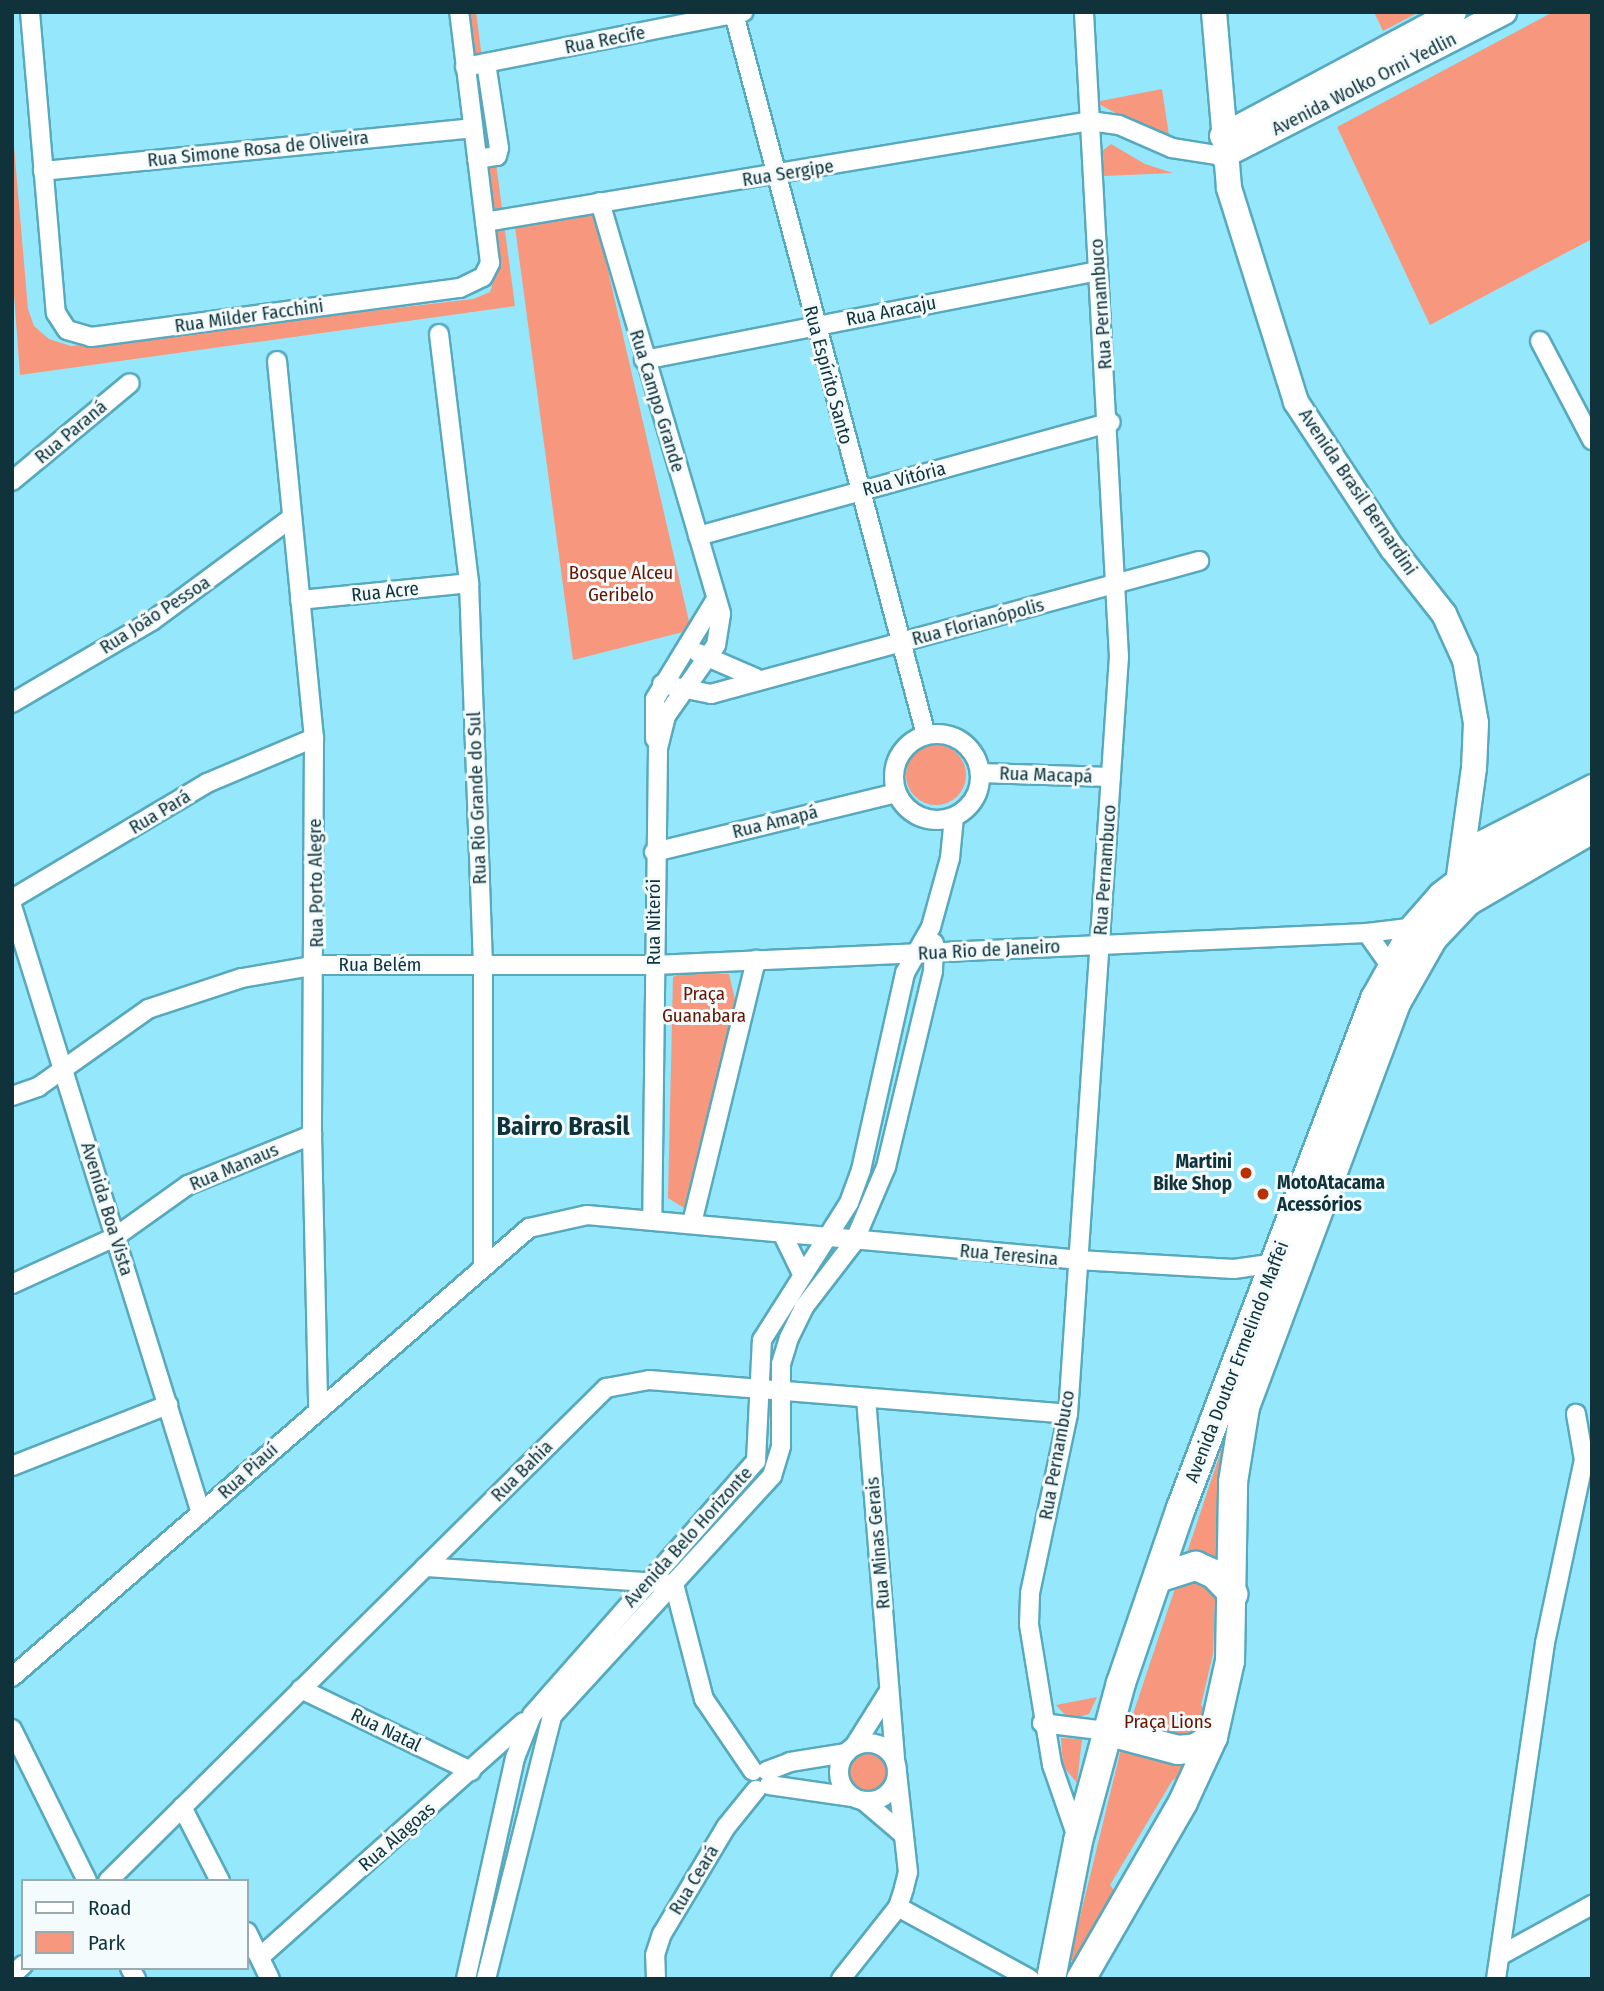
<!DOCTYPE html>
<html>
<head>
<meta charset="utf-8">
<style>
	body { margin:0 }
	#map { position:relative; width:1604px; height:1991px; overflow:hidden; background:#95e7fc; font-family:"Fira Sans Condensed",sans-serif }
	div>[style] { position:absolute }
	[style*='--x'] { left:calc(var(--x)*1px); top:calc(var(--y)*1px); width:calc(var(--w)*1px); rotate:calc(var(--a)*1deg) }
	.green>* { inset:0; background:#f7987e }
	.round { border-radius:50% }
	.roads { filter:drop-shadow(2px 0 #57a9bd) drop-shadow(-2px 0 #57a9bd) drop-shadow(0 2px #57a9bd) drop-shadow(0 -2px #57a9bd) }
	.street>* { height:18px; margin:-9px; padding:0 9px; transform-origin:9px; border-radius:9px; background:#fff }
	.street>.ring { margin:-9px; padding:0; box-sizing:content-box; background:none; border:18px solid #fff; border-radius:50% }
	.secondary>* { height:24px; margin:-12px; padding:0 12px; transform-origin:12px; border-radius:12px; background:#fff }
	.primary>* { height:28px; margin:-14px; padding:0 14px; transform-origin:14px; border-radius:14px; background:#fff }
	.dots>* { width:19px; height:19px; translate:-50% -50%; box-sizing:border-box; border:4px solid #f4fbfd; border-radius:50% }
	span { translate:-50% -50%; white-space:nowrap; text-align:center; line-height:1.15; -webkit-text-stroke:6px #f4fbfd; paint-order:stroke }
	.street-label { font-size:19px; color:#10333b }
	.park-label { font-size:19px; color:#661500 }
	.poi-label { font-size:19px; color:#10333b; font-weight:700 }
	.right { translate:-100% -50%; text-align:right }
	.left { translate:0 -50%; text-align:left }
	.district-label { font-size:26px; color:#10333b; font-weight:700 }
	.frame { position:absolute; inset:0; border:14px solid #10333b; pointer-events:none }
	.legend { position:absolute; left:21px; top:1879px; width:228px; height:91px; box-sizing:border-box; background:#f4fbfd; border:2px solid #99abaf; margin:0; padding:9px 12px; list-style:none; font-size:21px; color:#10333b }
	.legend li { display:flex; align-items:center; gap:14px; height:35px }
	.legend b { width:35px; border:2px solid #99abaf }
</style>
</head>
<body>
<div id="map">
	<div class="green">
		<i style="clip-path:polygon(468px 12px,476px 12px,515px 306px,20px 375px,12px 267px,12px 123px,28px 309px,34px 326px,49px 339px,71px 346px,473px 299px,490px 292px,500px 261px)"></i>
		<i style="clip-path:polygon(1374px 12px,1419px 12px,1383px 31px)"></i>
		<i style="clip-path:polygon(1553px 12px,1592px 12px,1592px 239px,1430px 325px,1337px 127px)"></i>
		<i style="clip-path:polygon(1162px 89px,1170px 142px,1095px 102px)"></i>
		<i style="clip-path:polygon(1111px 144px,1145px 164px,1173px 173px,1104px 176px,1102px 151px)"></i>
		<i style="clip-path:polygon(595px 214px,691px 630px,573px 660px,515px 227px)"></i>
		<i class="round" style="left:906px;top:745px;width:60px;height:60px"></i>
		<i style="clip-path:polygon(682px 973px,729px 974px,736px 1004px,684px 1208px,668px 1198px,673px 977px)"></i>
		<i style="clip-path:polygon(1231px 1421px,1224px 1603px,1215px 1600px,1213px 1654px,1201px 1705px,1210px 1717px,1188px 1768px,1172px 1781px,1110px 1885px,1119px 1897px,1075px 1965px,1070px 1958px,1120px 1753px)"></i>
		<i style="clip-path:polygon(1097px 1697px,1089px 1714px,1079px 1717px,1067px 1717px,1056px 1705px)"></i>
		<i style="clip-path:polygon(1061px 1738px,1082px 1739px,1077px 1783px,1063px 1766px)"></i>
		<i class="round" style="left:847px;top:1751px;width:42px;height:42px"></i>
	</div>
	<div class="roads">
		<div class="street">
			<i style="--x:30;--y:12;--w:302;--a:85.1"></i>
			<i style="--x:56;--y:313;--w:20;--a:57"></i>
			<i style="--x:67;--y:330;--w:25;--a:16"></i>
			<i style="--x:91;--y:337;--w:372;--a:-7.6"></i>
			<i style="--x:460;--y:288;--w:25;--a:-26"></i>
			<i style="--x:483;--y:277;--w:16;--a:-63"></i>
			<i style="--x:490;--y:263;--w:253;--a:-97"></i>
			<i style="--x:734;--y:14;--w:746;--a:75.09"></i>
			<i style="--x:465;--y:67;--w:284;--a:-11.2"></i>
			<i style="--x:477;--y:159;--w:20;--a:-9"></i>
			<i style="--x:497;--y:156;--w:8;--a:-76"></i>
			<i style="--x:499;--y:148;--w:86;--a:-98.7"></i>
			<i style="--x:43;--y:171;--w:432;--a:-5.7"></i>
			<i style="--x:600;--y:202;--w:429;--a:73.6"></i>
			<i style="--x:721;--y:614;--w:31;--a:99"></i>
			<i style="--x:716;--y:645;--w:87;--a:125.2"></i>
			<i style="--x:666;--y:716;--w:34;--a:104"></i>
			<i style="--x:658;--y:749;--w:472;--a:90.7"></i>
			<i style="--x:485;--y:222;--w:613;--a:-9.48"></i>
			<i style="--x:1090;--y:121;--w:29;--a:8"></i>
			<i style="--x:1119;--y:125;--w:58;--a:23.5"></i>
			<i style="--x:1172;--y:148;--w:52;--a:8.9"></i>
			<i style="--x:439;--y:334;--w:251;--a:83.1"></i>
			<i style="--x:469;--y:583;--w:383;--a:87.9"></i>
			<i style="--x:483;--y:966;--w:299;--a:90"></i>
			<i style="--x:1540;--y:341;--w:112;--a:62.3"></i>
			<i style="--x:644;--y:360;--w:462;--a:-11.1"></i>
			<i style="--x:277;--y:361;--w:379;--a:84.4"></i>
			<i style="--x:314;--y:738;--w:397;--a:90.3"></i>
			<i style="--x:312;--y:1135;--w:273;--a:88.7"></i>
			<i style="--x:12;--y:481;--w:153;--a:-39.7"></i>
			<i style="--x:698;--y:536;--w:428;--a:-15.4"></i>
			<i style="--x:300;--y:600;--w:170;--a:-5.7"></i>
			<i style="--x:698;--y:653;--w:63;--a:23.3"></i>
			<i style="--x:662;--y:684;--w:50;--a:11.5"></i>
			<i style="--x:711;--y:694;--w:506;--a:-15.25"></i>
			<i style="--x:12;--y:703;--w:162;--a:-30.4"></i>
			<i style="--x:152;--y:621;--w:173;--a:-36.5"></i>
			<i class="ring" style="left:894px;top:734px;width:68px;height:68px"></i>
			<i style="--x:655;--y:739;--w:40;--a:-90"></i>
			<i style="--x:655;--y:699;--w:117;--a:-58.6"></i>
			<i style="--x:980;--y:773;--w:131;--a:1.7"></i>
			<i style="--x:1462;--y:850;--w:146;--a:-26.9"></i>
			<i style="--x:654;--y:852;--w:249;--a:-13.7"></i>
			<i style="--x:12;--y:899;--w:227;--a:-30.7"></i>
			<i style="--x:207;--y:783;--w:116;--a:-22.8"></i>
			<i style="--x:12;--y:906;--w:636;--a:72.71"></i>
			<i style="--x:1367;--y:933;--w:42;--a:54.8"></i>
			<i style="--x:12;--y:1096;--w:28;--a:-19"></i>
			<i style="--x:38;--y:1087;--w:135;--a:-35.3"></i>
			<i style="--x:148;--y:1009;--w:99;--a:-18.3"></i>
			<i style="--x:242;--y:978;--w:76;--a:-9.8"></i>
			<i style="--x:317;--y:965;--w:337;--a:0"></i>
			<i style="--x:654;--y:965;--w:714;--a:-2.57"></i>
			<i style="--x:1367;--y:933;--w:48;--a:-7.1"></i>
			<i style="--x:692;--y:1223;--w:271;--a:-76.3"></i>
			<i style="--x:784;--y:1237;--w:39;--a:64"></i>
			<i style="--x:12;--y:1284;--w:113;--a:-24.5"></i>
			<i style="--x:115;--y:1237;--w:90;--a:-35.5"></i>
			<i style="--x:188;--y:1185;--w:134;--a:-22"></i>
			<i style="--x:866;--y:1398;--w:365;--a:85.4"></i>
			<i style="--x:12;--y:1466;--w:168;--a:-21.4"></i>
			<i style="--x:425;--y:1567;--w:250;--a:3.9"></i>
			<i style="--x:674;--y:1584;--w:119;--a:75.4"></i>
			<i style="--x:704;--y:1699;--w:87;--a:55.8"></i>
			<i style="--x:12;--y:1677;--w:685;--a:-40.97"></i>
			<i style="--x:529;--y:1228;--w:59;--a:-12.6"></i>
			<i style="--x:587;--y:1215;--w:493;--a:5.2"></i>
			<i style="--x:1078;--y:1260;--w:156;--a:3.3"></i>
			<i style="--x:1234;--y:1269;--w:41;--a:-8.3"></i>
			<i style="--x:301;--y:1689;--w:189;--a:25.8"></i>
			<i style="--x:1042;--y:1723;--w:64;--a:7.1"></i>
			<i style="--x:12;--y:1729;--w:169;--a:63.7"></i>
			<i class="ring" style="left:839px;top:1743px;width:40px;height:40px"></i>
			<i style="--x:855;--y:1745;--w:64;--a:-57.8"></i>
			<i style="--x:767;--y:1771;--w:25;--a:-21"></i>
			<i style="--x:790;--y:1762;--w:57;--a:-9.1"></i>
			<i style="--x:769;--y:1785;--w:84;--a:8.2"></i>
			<i style="--x:864;--y:1801;--w:52;--a:40.4"></i>
			<i style="--x:182;--y:1807;--w:83;--a:62.8"></i>
			<i style="--x:1078;--y:1840;--w:79;--a:-109.1"></i>
			<i style="--x:1052;--y:1765;--w:143;--a:-99.3"></i>
			<i style="--x:1029;--y:1624;--w:31;--a:-88"></i>
			<i style="--x:1030;--y:1593;--w:183;--a:-78"></i>
			<i style="--x:1068;--y:1414;--w:759;--a:-86.15"></i>
			<i style="--x:1119;--y:657;--w:646;--a:-93.11"></i>
			<i style="--x:108;--y:1881;--w:701;--a:-44.71"></i>
			<i style="--x:606;--y:1388;--w:44;--a:-10.5"></i>
			<i style="--x:649;--y:1380;--w:420;--a:4.6"></i>
			<i style="--x:898;--y:1907;--w:150;--a:28.6"></i>
			<i style="--x:247;--y:1932;--w:52;--a:63.9"></i>
			<i style="--x:1501;--y:1955;--w:104;--a:-28.8"></i>
			<i style="--x:260;--y:1957;--w:353;--a:-41.7"></i>
			<i style="--x:130;--y:1968;--w:13;--a:61"></i>
			<i style="--x:12;--y:1975;--w:15;--a:-42"></i>
			<i style="--x:466;--y:1979;--w:226;--a:-77.5"></i>
			<i style="--x:515;--y:1758;--w:46;--a:-68.4"></i>
			<i style="--x:532;--y:1715;--w:339;--a:-48.6"></i>
			<i style="--x:756;--y:1461;--w:121;--a:-87.2"></i>
			<i style="--x:762;--y:1340;--w:162;--a:-57.6"></i>
			<i style="--x:849;--y:1203;--w:35;--a:-70"></i>
			<i style="--x:861;--y:1170;--w:202;--a:-77.4"></i>
			<i style="--x:905;--y:973;--w:53;--a:-60.5"></i>
			<i style="--x:931;--y:927;--w:72;--a:-74.6"></i>
			<i style="--x:950;--y:858;--w:41;--a:-84.4"></i>
			<i style="--x:486;--y:1979;--w:271;--a:-75.9"></i>
			<i style="--x:552;--y:1716;--w:326;--a:-47.5"></i>
			<i style="--x:772;--y:1476;--w:31;--a:-73"></i>
			<i style="--x:781;--y:1446;--w:82;--a:-90"></i>
			<i style="--x:781;--y:1364;--w:27;--a:-73"></i>
			<i style="--x:789;--y:1338;--w:34;--a:-64"></i>
			<i style="--x:804;--y:1307;--w:82;--a:-52.4"></i>
			<i style="--x:854;--y:1242;--w:82;--a:-66.9"></i>
			<i style="--x:886;--y:1167;--w:202;--a:-76.5"></i>
			<i style="--x:933;--y:971;--w:28;--a:-88"></i>
			<i style="--x:656;--y:1979;--w:24;--a:-92"></i>
			<i style="--x:655;--y:1955;--w:22;--a:-72"></i>
			<i style="--x:662;--y:1934;--w:125;--a:-59.1"></i>
			<i style="--x:726;--y:1827;--w:48;--a:-51"></i>
			<i style="--x:841;--y:1979;--w:92;--a:-51.6"></i>
			<i style="--x:898;--y:1907;--w:20;--a:-72"></i>
			<i style="--x:904;--y:1888;--w:16;--a:-76"></i>
			<i style="--x:908;--y:1872;--w:100;--a:-96.3"></i>
			<i style="--x:1496;--y:1979;--w:340;--a:-81.7"></i>
			<i style="--x:1545;--y:1643;--w:187;--a:-78"></i>
			<i style="--x:1584;--y:1460;--w:47;--a:-99.9"></i>
		</div>
		<div class="secondary">
			<i style="--x:1214;--y:12;--w:177;--a:85.1"></i>
			<i style="--x:1229;--y:188;--w:224;--a:72.6"></i>
			<i style="--x:1296;--y:402;--w:175;--a:56.7"></i>
			<i style="--x:1392;--y:548;--w:84;--a:51.8"></i>
			<i style="--x:1444;--y:614;--w:51;--a:65.5"></i>
			<i style="--x:1465;--y:660;--w:64;--a:80.1"></i>
			<i style="--x:1476;--y:723;--w:45;--a:92.5"></i>
			<i style="--x:1474;--y:768;--w:116;--a:97.9"></i>
			<i style="--x:1222;--y:136;--w:263;--a:-28.1"></i>
			<i style="--x:1223;--y:156;--w:316;--a:-27.1"></i>
		</div>
		<div class="primary">
			<i style="--x:1158;--y:1578;--w:40;--a:-18"></i>
			<i style="--x:1196;--y:1566;--w:20;--a:24"></i>
			<i style="--x:1214;--y:1574;--w:28;--a:46"></i>
			<i style="--x:1106;--y:1731;--w:74;--a:14.8"></i>
			<i style="--x:1178;--y:1750;--w:18;--a:-6"></i>
			<i style="--x:1196;--y:1748;--w:20;--a:-33"></i>
			<i style="--x:1051;--y:1979;--w:141;--a:-78.9"></i>
			<i style="--x:1078;--y:1841;--w:164;--a:-74.8"></i>
			<i style="--x:1121;--y:1683;--w:185;--a:-71.1"></i>
			<i style="--x:1181;--y:1508;--w:545;--a:-69.14"></i>
			<i style="--x:1375;--y:999;--w:82;--a:-60.9"></i>
			<i style="--x:1415;--y:927;--w:41;--a:-48.9"></i>
			<i style="--x:1442;--y:896;--w:54;--a:-37.5"></i>
			<i style="--x:1485;--y:863;--w:121;--a:-27.6"></i>
			<i style="--x:1081;--y:1979;--w:204;--a:-60"></i>
			<i style="--x:1183;--y:1802;--w:72;--a:-65.2"></i>
			<i style="--x:1213;--y:1737;--w:78;--a:-77.4"></i>
			<i style="--x:1230;--y:1661;--w:179;--a:-89"></i>
			<i style="--x:1233;--y:1482;--w:76;--a:-80.9"></i>
			<i style="--x:1245;--y:1407;--w:434;--a:-69.5"></i>
			<i style="--x:1397;--y:1001;--w:73;--a:-60.3"></i>
			<i style="--x:1433;--y:938;--w:51;--a:-46.6"></i>
			<i style="--x:1468;--y:901;--w:143;--a:-30.1"></i>
		</div>
	</div>
	<div class="dots">
		<i style="left:1246px;top:1173px;background:#ba3101"></i>
		<i style="left:1263px;top:1194px;background:#ba3101"></i>
	</div>
	<div class="street-label">
		<span style="left:605px;top:40px;rotate:-11deg">Rua Recife</span>
		<span style="left:1364px;top:84px;rotate:-27deg">Avenida Wolko Orni Yedlin</span>
		<span style="left:258px;top:149px;rotate:-6deg">Rua Simone Rosa de Oliveira</span>
		<span style="left:788px;top:173px;rotate:-9deg">Rua Sergipe</span>
		<span style="left:1101px;top:304px;rotate:-94deg">Rua Pernambuco</span>
		<span style="left:891px;top:311px;rotate:-11deg">Rua Aracaju</span>
		<span style="left:249px;top:316px;rotate:-8deg">Rua Milder Facchini</span>
		<span style="left:828px;top:375px;rotate:75deg">Rua Espírito Santo</span>
		<span style="left:657px;top:401px;rotate:73deg">Rua Campo Grande</span>
		<span style="left:71px;top:432px;rotate:-40deg">Rua Paraná</span>
		<span style="left:904px;top:479px;rotate:-15deg">Rua Vitória</span>
		<span style="left:1358px;top:492px;rotate:56deg">Avenida Brasil Bernardini</span>
		<span style="left:385px;top:592px;rotate:-6deg">Rua Acre</span>
		<span style="left:155px;top:615px;rotate:-33deg">Rua João Pessoa</span>
		<span style="left:978px;top:622px;rotate:-15deg">Rua Florianópolis</span>
		<span style="left:1046px;top:775px;rotate:2deg">Rua Macapá</span>
		<span style="left:477px;top:798px;rotate:-92deg">Rua Rio Grande do Sul</span>
		<span style="left:160px;top:812px;rotate:-31deg">Rua Pará</span>
		<span style="left:775px;top:822px;rotate:-14deg">Rua Amapá</span>
		<span style="left:1105px;top:870px;rotate:-86deg">Rua Pernambuco</span>
		<span style="left:316px;top:883px;rotate:-91deg">Rua Porto Alegre</span>
		<span style="left:654px;top:922px;rotate:-90deg">Rua Niterói</span>
		<span style="left:989px;top:950px;rotate:-3deg">Rua Rio de Janeiro</span>
		<span style="left:380px;top:965px">Rua Belém</span>
		<span style="left:234px;top:1167px;rotate:-23deg">Rua Manaus</span>
		<span style="left:107px;top:1209px;rotate:73deg">Avenida Boa Vista</span>
		<span style="left:1009px;top:1255px;rotate:5deg">Rua Teresina</span>
		<span style="left:1237px;top:1362px;rotate:-69deg">Avenida Doutor Ermelindo Maffei</span>
		<span style="left:1057px;top:1455px;rotate:-80deg">Rua Pernambuco</span>
		<span style="left:248px;top:1471px;rotate:-42deg">Rua Piauí</span>
		<span style="left:522px;top:1471px;rotate:-45deg">Rua Bahia</span>
		<span style="left:688px;top:1537px;rotate:-48deg">Avenida Belo Horizonte</span>
		<span style="left:878px;top:1543px;rotate:-95deg">Rua Minas Gerais</span>
		<span style="left:386px;top:1730px;rotate:26deg">Rua Natal</span>
		<span style="left:397px;top:1837px;rotate:-41deg">Rua Alagoas</span>
		<span style="left:694px;top:1880px;rotate:-59deg">Rua Ceará</span>
	</div>
	<div class="park-label">
		<span style="left:621px;top:584px">Bosque Alceu<br>Geribelo</span>
		<span style="left:704px;top:1005px">Praça<br>Guanabara</span>
		<span style="left:1168px;top:1722px">Praça Lions</span>
	</div>
	<div class="poi-label">
		<span class="right" style="left:1232px;top:1173px">Martini<br>Bike Shop</span>
		<span class="left" style="left:1277px;top:1194px">MotoAtacama<br>Acessórios</span>
	</div>
	<div class="district-label">
		<span style="left:563px;top:1127px">Bairro Brasil</span>
	</div>
	<div class="frame"></div>
	<ul class="legend">
	<li><b style="height:9px;background:#fff"></b>Road</li>
	<li><b style="height:19px;background:#f7987e"></b>Park</li>
	</ul>
</div>
</body>
</html>
